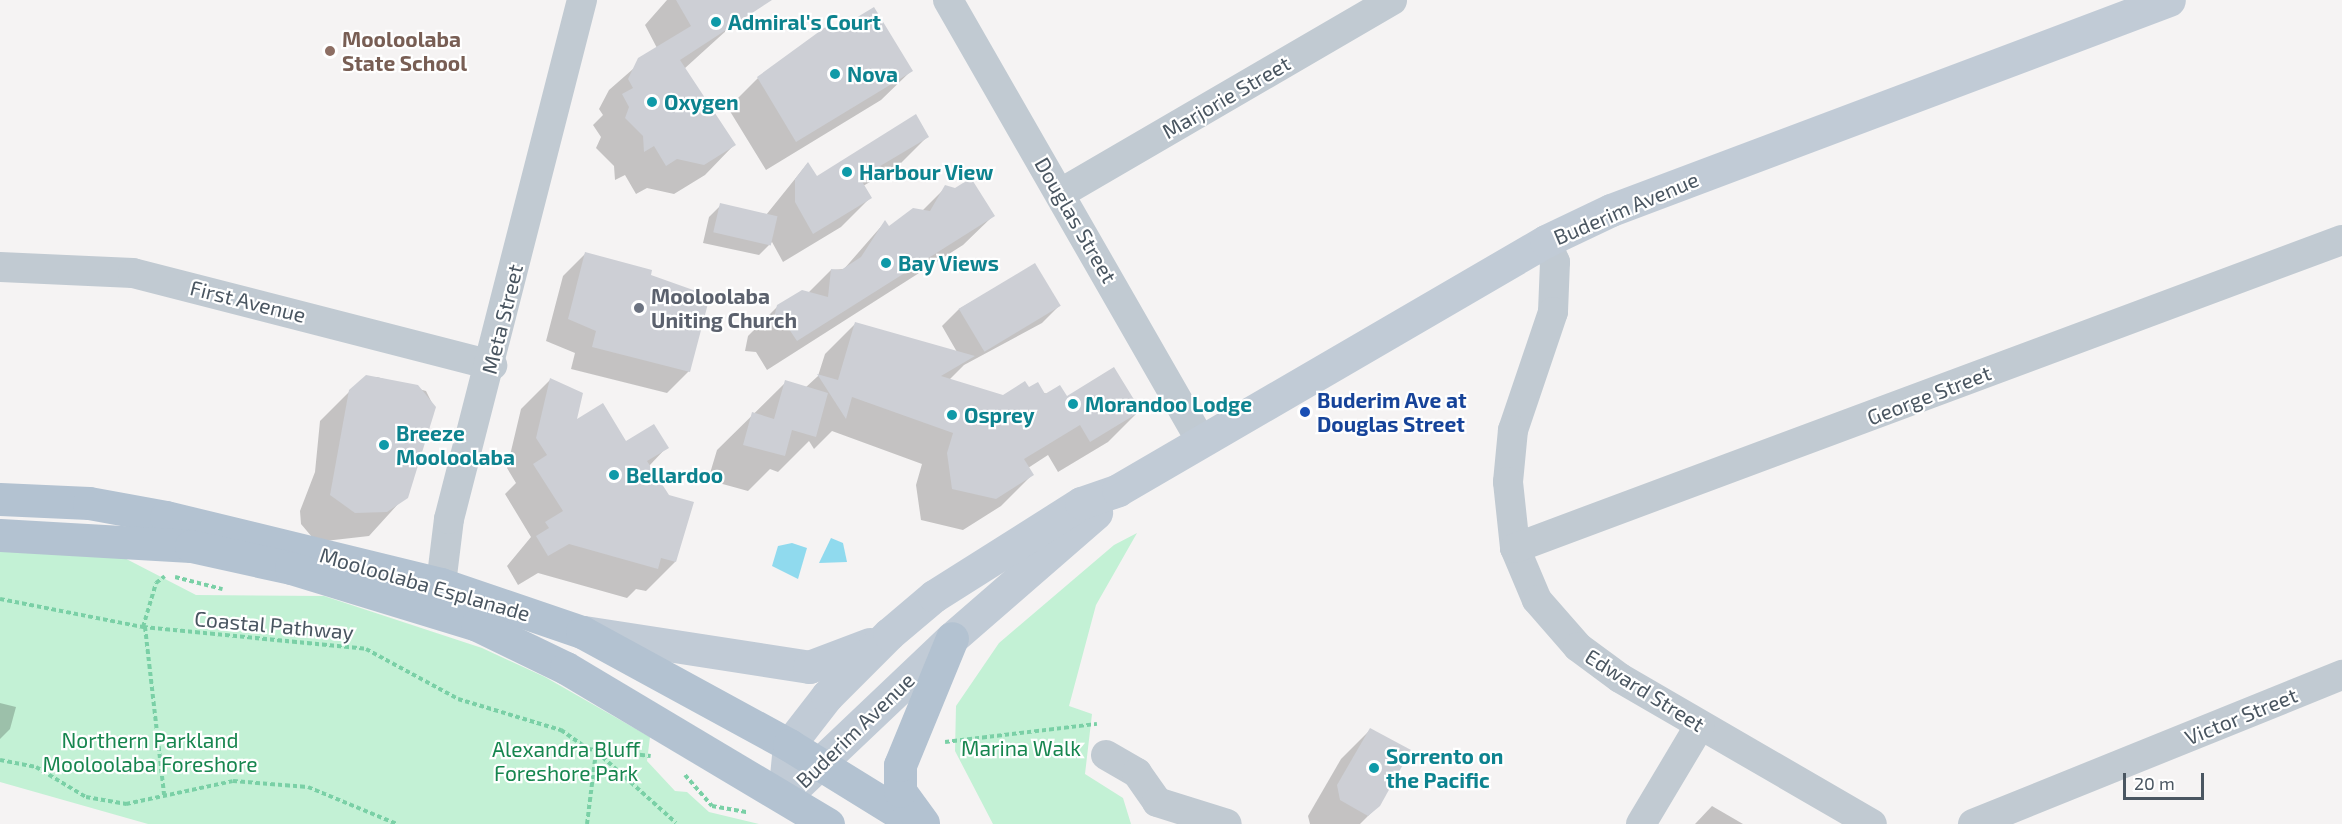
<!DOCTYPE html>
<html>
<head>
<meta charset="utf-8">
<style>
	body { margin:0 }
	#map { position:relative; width:2342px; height:824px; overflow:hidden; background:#f5f3f3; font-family:"Exo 2",sans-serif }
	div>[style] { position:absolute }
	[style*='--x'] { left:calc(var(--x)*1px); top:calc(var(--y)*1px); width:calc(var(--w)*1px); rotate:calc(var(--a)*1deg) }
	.green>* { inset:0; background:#c3f1d5 }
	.water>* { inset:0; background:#90daee }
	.shadow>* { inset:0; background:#0003 }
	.building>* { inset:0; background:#cdcfd5; transform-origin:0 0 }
	.path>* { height:4px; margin-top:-2px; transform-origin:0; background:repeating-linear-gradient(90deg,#7ad0a6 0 4.5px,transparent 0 7.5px) }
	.minor>* { height:30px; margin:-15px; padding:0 15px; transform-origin:15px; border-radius:15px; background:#c1cad2 }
	.secondary>* { height:33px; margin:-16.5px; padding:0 16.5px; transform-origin:16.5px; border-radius:16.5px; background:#c1cbd6 }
	.primary>* { height:33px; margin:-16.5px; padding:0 16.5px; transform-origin:16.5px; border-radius:16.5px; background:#b3c2d1 }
	.dots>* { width:16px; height:16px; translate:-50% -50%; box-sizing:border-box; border:3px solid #fff; border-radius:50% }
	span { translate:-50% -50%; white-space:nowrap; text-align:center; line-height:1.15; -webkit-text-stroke:4.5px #fff; paint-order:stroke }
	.culture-label { font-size:21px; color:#0d838f; font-weight:700 }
	.left { translate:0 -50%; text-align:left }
	.education-label { font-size:21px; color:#785e54; font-weight:700 }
	.street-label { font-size:21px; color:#4a5661 }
	.worship-label { font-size:21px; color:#5b616d; font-weight:700 }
	.transit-label { font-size:21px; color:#164399; font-weight:700 }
	.park-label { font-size:21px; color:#17864f }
	.scale { position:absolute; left:2123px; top:773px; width:81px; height:27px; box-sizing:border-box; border:3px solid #4a5661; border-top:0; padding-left:8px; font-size:18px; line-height:21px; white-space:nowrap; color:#4a5661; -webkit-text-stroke:4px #fff; paint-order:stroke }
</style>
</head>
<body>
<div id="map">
	<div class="green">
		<i style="clip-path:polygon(1137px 533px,1096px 605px,1069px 706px,1092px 714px,1085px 774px,1123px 798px,1131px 824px,993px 824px,955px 751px,956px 706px,999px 643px,1114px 545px)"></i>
		<i style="clip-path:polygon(107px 549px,196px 595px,324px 596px,482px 648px,545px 677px,650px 737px,647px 761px,675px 791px,687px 792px,709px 812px,759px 824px,148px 824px,0 782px,0 550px)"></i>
	</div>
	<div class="water">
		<i style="clip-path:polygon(831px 538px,843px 543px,847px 562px,819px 563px)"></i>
		<i style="clip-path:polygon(792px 543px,807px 548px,798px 579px,772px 566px,778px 546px)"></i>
	</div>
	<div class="shadow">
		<i style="clip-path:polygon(667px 0,760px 0,684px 69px,734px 145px,705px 175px,674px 194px,647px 188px,636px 194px,625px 175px,615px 180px,614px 166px,596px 148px,601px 137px,593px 125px,603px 115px,599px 109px,609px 90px,657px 48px,645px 25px)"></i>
		<i style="clip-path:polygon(831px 25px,835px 32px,911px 71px,881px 100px,766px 170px,728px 108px,758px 78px)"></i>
		<i style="clip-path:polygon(927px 137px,898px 166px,863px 186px,870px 198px,841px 227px,783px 262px,772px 242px,759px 255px,703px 243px,709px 217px,721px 205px,766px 215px,807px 164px,817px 178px)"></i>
		<i style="clip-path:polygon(946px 187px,993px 216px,963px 245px,767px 370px,756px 352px,745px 351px,748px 336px,778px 306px,808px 293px,831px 270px,844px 269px,885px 222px,889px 228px,922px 211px)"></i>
		<i style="clip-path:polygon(585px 254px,689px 371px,667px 393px,571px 369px,575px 353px,546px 341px,563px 276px)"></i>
		<i style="clip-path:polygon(1035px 265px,1059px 306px,1042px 323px,964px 365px,949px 380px,1003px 396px,1028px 390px,1139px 411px,1108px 442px,1058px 472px,1048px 455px,1028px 468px,1032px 475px,1001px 506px,963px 530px,921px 520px,916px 485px,922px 464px,832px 431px,814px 449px,809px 441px,778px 472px,770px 469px,748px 491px,708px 480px,717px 450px,786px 382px,805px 388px,818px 376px,825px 354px,856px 323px,957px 352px,942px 326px,959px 309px)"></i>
		<i style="clip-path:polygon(377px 377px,426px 391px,434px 407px,409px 492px,369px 536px,325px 541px,312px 537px,301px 524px,300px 511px,315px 472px,320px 421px,357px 384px)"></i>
		<i style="clip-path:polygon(550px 380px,575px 422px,626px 443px,667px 447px,649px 466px,675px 562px,646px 591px,636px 589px,627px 598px,538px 573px,518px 585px,507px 566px,531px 537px,505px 494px,516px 483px,507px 468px,521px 409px)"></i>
		<i style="clip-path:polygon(0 703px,16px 707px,10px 729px,0 739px)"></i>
		<i style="clip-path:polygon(1370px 730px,1379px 805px,1360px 824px,1310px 824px,1308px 816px,1341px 759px)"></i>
		<i style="clip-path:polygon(1712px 806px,1743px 824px,1695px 824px)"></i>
	</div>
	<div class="building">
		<i style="clip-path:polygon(676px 0,772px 0,680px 60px,736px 145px,704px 165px,677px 159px,666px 166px,654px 146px,644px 152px,643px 136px,625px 118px,629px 107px,622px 94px,633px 88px,628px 79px,638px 58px,691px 26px)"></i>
		<i style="clip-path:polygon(874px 7px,913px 71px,796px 142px,757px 77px,831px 23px,836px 30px)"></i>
		<i style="clip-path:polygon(916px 114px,929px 137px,860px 178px,872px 198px,813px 234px,795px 202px,795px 179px,808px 162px,817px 176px)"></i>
		<i style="clip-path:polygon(971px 178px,995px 216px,797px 341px,785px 323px,773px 322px,777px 305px,802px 290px,828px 297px,831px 269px,841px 270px,861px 257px,885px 220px,889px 226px,913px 208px,930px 211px,945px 185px,955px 188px)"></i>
		<i style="left:720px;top:203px;width:59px;height:30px;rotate:13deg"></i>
		<i style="clip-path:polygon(585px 252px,652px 270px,651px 275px,710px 296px,690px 372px,592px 347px,596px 331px,568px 319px)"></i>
		<i style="left:1035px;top:263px;width:50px;height:89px;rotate:59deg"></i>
		<i style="clip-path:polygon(855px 322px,975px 356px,941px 376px,1003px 395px,1025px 381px,1029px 387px,1038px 382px,1045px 394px,1060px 385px,1067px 396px,1114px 367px,1141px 411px,1090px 442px,1080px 425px,1024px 459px,1034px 475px,996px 499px,952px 489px,947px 453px,953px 433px,852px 397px,846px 419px,817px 374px,838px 380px)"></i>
		<i style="clip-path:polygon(366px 375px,418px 385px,436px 407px,408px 498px,387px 512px,355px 513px,330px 495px,349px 390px)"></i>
		<i style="clip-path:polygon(550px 378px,583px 393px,577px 419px,603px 403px,626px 441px,654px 424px,669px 448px,647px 461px,669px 495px,694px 502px,676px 562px,661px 558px,658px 569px,569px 544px,548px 556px,536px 536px,549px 528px,545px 522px,563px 511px,533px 464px,547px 455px,536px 438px)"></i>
		<i style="clip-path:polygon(785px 380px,828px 393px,816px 437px,792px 430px,785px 456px,743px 445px,752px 412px,774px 419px)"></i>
		<i style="clip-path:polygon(1370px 728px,1411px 750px,1380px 806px,1368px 816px,1340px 800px,1337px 785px)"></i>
	</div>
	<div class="path">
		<i style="--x:175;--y:577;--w:49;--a:14.3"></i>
		<i style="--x:0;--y:599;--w:146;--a:11.1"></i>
		<i style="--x:143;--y:627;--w:224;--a:5.6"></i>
		<i style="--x:366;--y:649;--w:105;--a:28.5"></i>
		<i style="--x:458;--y:699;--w:108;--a:16.8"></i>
		<i style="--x:561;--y:730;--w:33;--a:35"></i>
		<i style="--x:588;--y:749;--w:63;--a:6.3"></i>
		<i style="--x:143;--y:627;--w:46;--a:-73.5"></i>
		<i style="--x:156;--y:583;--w:11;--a:-38"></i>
		<i style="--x:145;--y:627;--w:168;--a:83.5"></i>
		<i style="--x:945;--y:742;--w:153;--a:-6.8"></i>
		<i style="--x:597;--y:752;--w:106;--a:41.9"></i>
		<i style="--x:0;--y:760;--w:37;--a:11"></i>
		<i style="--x:36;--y:767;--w:58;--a:31"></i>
		<i style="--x:86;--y:797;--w:41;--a:9.9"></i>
		<i style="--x:126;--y:804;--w:109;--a:-12.1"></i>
		<i style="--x:233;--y:781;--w:75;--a:4.6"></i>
		<i style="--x:308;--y:787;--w:96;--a:22.6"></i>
		<i style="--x:685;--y:775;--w:41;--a:48.9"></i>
		<i style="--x:712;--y:806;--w:36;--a:10"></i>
		<i style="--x:587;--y:824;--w:73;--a:-82.9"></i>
	</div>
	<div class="minor">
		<i style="--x:948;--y:0;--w:508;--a:60.16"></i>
		<i style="--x:1061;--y:193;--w:383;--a:-30.2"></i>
		<i style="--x:1546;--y:241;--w:23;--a:67"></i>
		<i style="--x:1555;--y:262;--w:50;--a:92.3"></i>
		<i style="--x:1553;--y:312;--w:125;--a:108.7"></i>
		<i style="--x:1513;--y:430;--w:52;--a:95.5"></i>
		<i style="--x:1508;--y:482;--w:66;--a:83.9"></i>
		<i style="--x:1515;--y:548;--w:56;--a:67.1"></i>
		<i style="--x:1537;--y:600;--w:62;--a:48.9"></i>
		<i style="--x:1578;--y:647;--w:52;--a:36.4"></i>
		<i style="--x:1620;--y:678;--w:291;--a:30.1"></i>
		<i style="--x:0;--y:267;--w:133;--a:2.6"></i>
		<i style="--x:133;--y:273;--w:371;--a:14.4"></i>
		<i style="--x:1515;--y:548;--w:882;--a:-20.43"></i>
		<i style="--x:451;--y:604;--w:22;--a:-117"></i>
		<i style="--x:441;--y:584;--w:65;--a:-83"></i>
		<i style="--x:449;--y:519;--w:536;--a:-75.63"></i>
		<i style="--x:1106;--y:755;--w:36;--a:30"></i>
		<i style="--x:1137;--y:773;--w:35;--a:55"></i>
		<i style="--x:1157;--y:802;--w:73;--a:17.4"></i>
		<i style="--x:1641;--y:824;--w:115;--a:-59.2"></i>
		<i style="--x:1973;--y:824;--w:398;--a:-22"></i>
	</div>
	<div class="secondary">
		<i style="--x:584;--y:632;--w:228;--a:8.8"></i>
		<i style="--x:809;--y:667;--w:65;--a:-20.7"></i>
		<i style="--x:799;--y:783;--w:211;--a:-43.5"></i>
		<i style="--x:952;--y:638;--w:191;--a:-41"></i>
		<i style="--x:784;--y:797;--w:52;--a:-84.5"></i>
		<i style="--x:789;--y:745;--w:62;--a:-52.2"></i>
		<i style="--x:827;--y:696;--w:88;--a:-45"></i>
		<i style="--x:889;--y:634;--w:59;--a:-40.2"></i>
		<i style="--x:934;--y:596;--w:174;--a:-32.3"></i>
		<i style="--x:1081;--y:503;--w:39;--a:-19"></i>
		<i style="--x:1118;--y:490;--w:495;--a:-30.2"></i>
		<i style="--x:1546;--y:241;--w:72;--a:-25.5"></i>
		<i style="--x:1611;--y:210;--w:596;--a:-20.62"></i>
	</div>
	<div class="primary">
		<i style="--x:0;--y:499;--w:89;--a:2.6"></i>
		<i style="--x:89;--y:503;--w:78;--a:10.3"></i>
		<i style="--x:166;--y:517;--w:283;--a:13.7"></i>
		<i style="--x:441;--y:584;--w:149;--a:18.8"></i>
		<i style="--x:582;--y:632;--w:236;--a:28.6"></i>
		<i style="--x:789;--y:745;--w:150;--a:31.7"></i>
		<i style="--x:0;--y:535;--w:191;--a:3.3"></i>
		<i style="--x:191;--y:546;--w:102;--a:12.4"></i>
		<i style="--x:291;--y:568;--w:195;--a:17"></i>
		<i style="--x:477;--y:625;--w:99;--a:25.8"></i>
		<i style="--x:566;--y:668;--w:305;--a:30.8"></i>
		<i style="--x:923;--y:823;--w:39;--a:-126"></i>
		<i style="--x:900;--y:791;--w:26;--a:-90"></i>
		<i style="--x:900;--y:765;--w:137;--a:-67.7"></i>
	</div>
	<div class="dots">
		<i style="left:716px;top:22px;background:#0f9aa8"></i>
		<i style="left:330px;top:51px;background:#8d6e63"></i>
		<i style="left:835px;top:74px;background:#0f9aa8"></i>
		<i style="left:652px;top:102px;background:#0f9aa8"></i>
		<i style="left:847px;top:172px;background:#0f9aa8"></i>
		<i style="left:886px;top:263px;background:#0f9aa8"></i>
		<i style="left:639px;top:308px;background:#6b7280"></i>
		<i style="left:1073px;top:404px;background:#0f9aa8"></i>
		<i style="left:1305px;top:412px;background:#1a4fb4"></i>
		<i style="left:952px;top:415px;background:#0f9aa8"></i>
		<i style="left:384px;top:445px;background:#0f9aa8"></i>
		<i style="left:614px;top:475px;background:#0f9aa8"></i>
		<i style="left:1374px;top:768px;background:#0f9aa8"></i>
	</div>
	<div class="culture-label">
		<span class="left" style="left:728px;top:22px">Admiral's Court</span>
		<span class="left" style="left:847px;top:74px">Nova</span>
		<span class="left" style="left:664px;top:102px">Oxygen</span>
		<span class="left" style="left:859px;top:172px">Harbour View</span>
		<span class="left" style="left:898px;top:263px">Bay Views</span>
		<span class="left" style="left:1085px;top:404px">Morandoo Lodge</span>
		<span class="left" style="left:964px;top:415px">Osprey</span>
		<span class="left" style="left:396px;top:445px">Breeze<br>Mooloolaba</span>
		<span class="left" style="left:626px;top:475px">Bellardoo</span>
		<span class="left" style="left:1386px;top:768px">Sorrento on<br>the Pacific</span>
	</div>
	<div class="education-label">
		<span class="left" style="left:342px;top:51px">Mooloolaba<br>State School</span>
	</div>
	<div class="street-label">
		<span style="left:1226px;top:97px;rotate:-30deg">Marjorie Street</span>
		<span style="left:1626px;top:208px;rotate:-23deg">Buderim Avenue</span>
		<span style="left:1076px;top:220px;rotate:60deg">Douglas Street</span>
		<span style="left:248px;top:301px;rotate:14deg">First Avenue</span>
		<span style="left:502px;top:319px;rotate:-76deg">Meta Street</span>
		<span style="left:1929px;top:395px;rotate:-21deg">George Street</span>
		<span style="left:425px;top:584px;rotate:16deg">Mooloolaba Esplanade</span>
		<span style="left:274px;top:625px;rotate:5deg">Coastal Pathway</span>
		<span style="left:1645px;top:690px;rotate:32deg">Edward Street</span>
		<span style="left:2241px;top:716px;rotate:-22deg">Victor Street</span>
		<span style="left:855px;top:730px;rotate:-44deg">Buderim Avenue</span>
	</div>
	<div class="worship-label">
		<span class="left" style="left:651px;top:308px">Mooloolaba<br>Uniting Church</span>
	</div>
	<div class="transit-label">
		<span class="left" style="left:1317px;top:412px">Buderim Ave at<br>Douglas Street</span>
	</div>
	<div class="park-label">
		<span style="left:150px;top:752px">Northern Parkland<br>Mooloolaba Foreshore</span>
		<span style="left:1021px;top:748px">Marina Walk</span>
		<span style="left:566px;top:761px">Alexandra Bluff<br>Foreshore Park</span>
	</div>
	<div class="scale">20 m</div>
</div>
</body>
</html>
